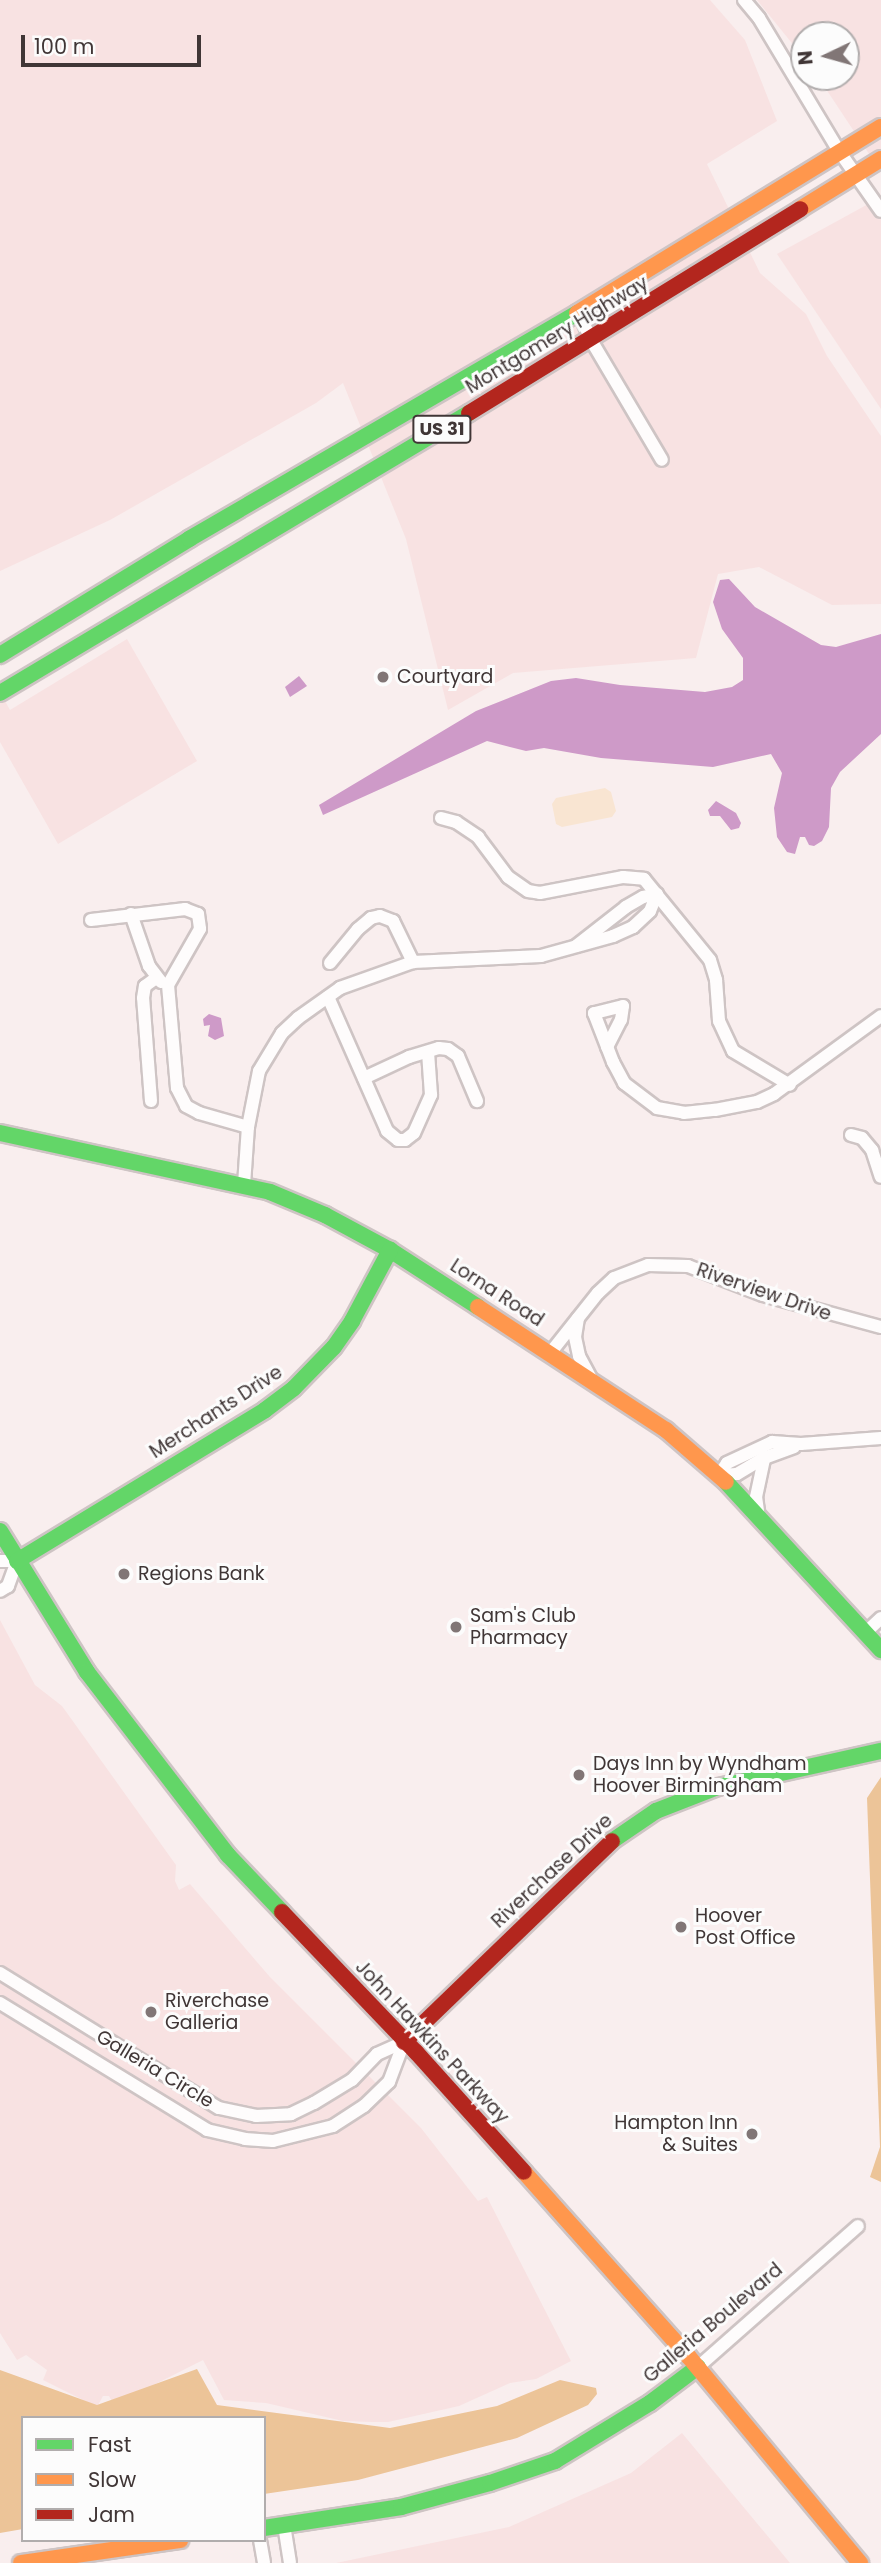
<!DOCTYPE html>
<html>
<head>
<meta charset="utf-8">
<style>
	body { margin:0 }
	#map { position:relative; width:881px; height:2563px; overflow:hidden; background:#f9eeee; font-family:Poppins,sans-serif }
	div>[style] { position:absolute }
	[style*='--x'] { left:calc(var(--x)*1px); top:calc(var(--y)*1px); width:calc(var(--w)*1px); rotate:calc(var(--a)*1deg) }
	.built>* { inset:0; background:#f8e2e2 }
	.green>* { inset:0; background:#f9e5d2 }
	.forest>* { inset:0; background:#ecc498 }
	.water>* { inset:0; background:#ce9ac8 }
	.roads { filter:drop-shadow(2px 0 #cec4c4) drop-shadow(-2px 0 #cec4c4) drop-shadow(0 2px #cec4c4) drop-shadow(0 -2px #cec4c4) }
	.street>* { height:12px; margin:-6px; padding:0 6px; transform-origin:6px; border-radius:6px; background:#fefcfc }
	.fast>* { height:16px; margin:-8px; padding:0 8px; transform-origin:8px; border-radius:8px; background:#63d668 }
	.slow>* { height:16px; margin:-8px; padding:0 8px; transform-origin:8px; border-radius:8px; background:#ff974d }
	.jam>* { height:16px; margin:-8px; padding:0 8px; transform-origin:8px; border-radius:8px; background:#b3261e }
	.dots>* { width:19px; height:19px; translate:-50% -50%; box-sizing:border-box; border:4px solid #fcfcfc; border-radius:50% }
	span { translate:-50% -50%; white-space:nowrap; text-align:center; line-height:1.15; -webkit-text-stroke:6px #fcfcfc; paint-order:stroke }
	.shield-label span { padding:2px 5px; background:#fcfcfc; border:2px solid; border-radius:5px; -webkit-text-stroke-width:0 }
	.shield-label { font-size:18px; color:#403636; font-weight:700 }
	.street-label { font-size:19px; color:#403636 }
	.poi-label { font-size:19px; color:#403636 }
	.left { translate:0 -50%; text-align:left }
	.right { translate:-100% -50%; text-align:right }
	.legend { position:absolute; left:21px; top:2416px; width:245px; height:126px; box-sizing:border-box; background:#fcfcfc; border:2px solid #b1adad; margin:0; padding:9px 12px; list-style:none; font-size:21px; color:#403636 }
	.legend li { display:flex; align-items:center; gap:14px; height:35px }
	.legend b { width:35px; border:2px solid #b1adad }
	.north { position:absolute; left:790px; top:21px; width:70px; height:70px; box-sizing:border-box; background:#fcfcfc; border:2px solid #b1adad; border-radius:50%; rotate:265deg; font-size:19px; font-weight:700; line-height:28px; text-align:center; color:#403636 }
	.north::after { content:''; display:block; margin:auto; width:24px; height:32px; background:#817676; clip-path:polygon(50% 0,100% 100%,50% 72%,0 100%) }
	.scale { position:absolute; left:21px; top:35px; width:180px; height:32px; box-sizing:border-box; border:4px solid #403636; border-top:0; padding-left:9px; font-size:21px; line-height:24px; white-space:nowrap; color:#403636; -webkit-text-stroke:5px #fcfcfc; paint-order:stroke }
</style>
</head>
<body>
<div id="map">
	<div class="built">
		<i style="clip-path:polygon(0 0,710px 0,745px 40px,777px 121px,707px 164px,760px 273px,806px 314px,827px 356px,881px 436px,881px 604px,832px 605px,759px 567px,718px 574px,696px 658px,513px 673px,448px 710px,406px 539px,343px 383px,316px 403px,110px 520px,0 571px)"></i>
		<i style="clip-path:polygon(757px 0,881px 0,881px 172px,818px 77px,846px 77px,846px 35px,804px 35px,804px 58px)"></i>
		<i style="clip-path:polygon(881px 197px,881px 409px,777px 254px)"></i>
		<i style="clip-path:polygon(127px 639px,197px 761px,58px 844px,0 742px,0 692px,10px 710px)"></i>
		<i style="clip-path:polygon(0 1620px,35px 1685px,62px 1706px,176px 1865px,175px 1881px,179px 1890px,190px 1884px,270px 1977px,421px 2128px,478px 2201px,487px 2197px,571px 2361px,536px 2379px,510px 2383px,459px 2406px,388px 2422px,372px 2422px,343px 2421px,266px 2403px,224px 2400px,203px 2360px,114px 2405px,109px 2396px,103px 2396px,97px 2407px,43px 2380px,47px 2370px,26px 2355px,17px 2360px,0 2333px)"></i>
		<i style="clip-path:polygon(682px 2433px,790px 2563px,336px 2563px,509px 2527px,631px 2473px)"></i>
	</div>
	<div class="green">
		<i style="clip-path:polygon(605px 788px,611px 792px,616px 811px,612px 817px,562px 827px,556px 824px,552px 804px,556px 798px)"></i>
	</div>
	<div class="forest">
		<i style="clip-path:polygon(881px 1777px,881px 2182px,870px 2177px,880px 2147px,867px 1798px)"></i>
		<i style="clip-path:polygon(197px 2369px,217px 2405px,390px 2428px,497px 2406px,560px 2380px,596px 2388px,597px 2394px,588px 2405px,517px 2438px,358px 2480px,264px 2494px,264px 2418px,23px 2418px,23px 2529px,0 2533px,0 2370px,97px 2405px)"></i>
	</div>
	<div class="water">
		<i style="clip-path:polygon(729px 579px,755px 607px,821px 645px,836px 647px,881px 634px,881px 734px,840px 772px,831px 788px,829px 827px,822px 841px,814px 846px,809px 845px,805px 837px,800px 837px,795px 854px,787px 852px,777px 837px,774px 808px,782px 773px,771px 754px,713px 767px,601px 758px,544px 748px,526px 751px,487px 741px,323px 815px,319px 805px,476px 711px,551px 681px,576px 678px,620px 685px,705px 692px,732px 687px,743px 680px,743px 658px,722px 629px,713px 602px,720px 580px)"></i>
		<i style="clip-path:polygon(299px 676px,307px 686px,290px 697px,285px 687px)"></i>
		<i style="clip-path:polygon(716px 801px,736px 813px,741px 823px,739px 828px,731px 830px,720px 816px,710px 816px,708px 810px)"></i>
		<i style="clip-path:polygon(209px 1014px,221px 1018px,224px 1036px,215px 1040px,208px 1036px,210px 1025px,204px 1026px,203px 1019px)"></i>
	</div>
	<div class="roads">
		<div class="street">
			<i style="--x:744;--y:0;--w:23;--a:50"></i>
			<i style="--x:759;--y:18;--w:155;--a:59"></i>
			<i style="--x:839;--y:151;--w:73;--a:55"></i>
			<i style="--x:579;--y:312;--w:30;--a:67"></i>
			<i style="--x:591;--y:340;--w:139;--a:59.4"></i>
			<i style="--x:441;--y:818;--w:16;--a:15"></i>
			<i style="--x:456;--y:822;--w:27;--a:34"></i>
			<i style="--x:478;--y:837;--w:50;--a:53.1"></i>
			<i style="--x:508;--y:877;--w:24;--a:35"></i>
			<i style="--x:528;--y:891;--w:12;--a:9"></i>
			<i style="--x:540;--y:893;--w:85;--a:-10.9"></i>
			<i style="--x:623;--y:877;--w:21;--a:5"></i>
			<i style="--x:644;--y:879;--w:104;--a:50.8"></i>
			<i style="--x:710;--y:960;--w:21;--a:73"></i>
			<i style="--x:716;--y:980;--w:41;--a:85.8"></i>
			<i style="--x:719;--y:1021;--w:33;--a:65"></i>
			<i style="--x:733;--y:1051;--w:66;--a:30.8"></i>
			<i style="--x:131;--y:914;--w:55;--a:70.9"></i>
			<i style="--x:149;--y:966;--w:20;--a:53"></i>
			<i style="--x:91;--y:920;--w:95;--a:-6.7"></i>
			<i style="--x:185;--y:909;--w:14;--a:21"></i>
			<i style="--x:198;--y:914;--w:15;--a:82"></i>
			<i style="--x:200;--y:929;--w:64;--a:119.7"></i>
			<i style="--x:168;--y:985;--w:103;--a:85"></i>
			<i style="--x:177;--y:1088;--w:20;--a:63"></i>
			<i style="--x:186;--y:1106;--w:15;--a:28"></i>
			<i style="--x:199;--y:1113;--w:51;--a:15.9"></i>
			<i style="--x:330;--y:963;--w:44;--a:-50.5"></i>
			<i style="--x:358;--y:929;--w:17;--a:-40"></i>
			<i style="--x:371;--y:918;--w:9;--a:-13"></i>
			<i style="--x:380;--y:916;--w:14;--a:21"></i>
			<i style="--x:393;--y:921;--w:46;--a:64"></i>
			<i style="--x:328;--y:997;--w:146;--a:66.2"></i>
			<i style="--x:387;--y:1131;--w:14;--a:39"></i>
			<i style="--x:398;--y:1140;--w:7;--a:0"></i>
			<i style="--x:405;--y:1140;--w:11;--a:-38"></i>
			<i style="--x:414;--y:1133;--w:42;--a:-65.9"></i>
			<i style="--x:431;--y:1095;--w:43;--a:-94"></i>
			<i style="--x:607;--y:1047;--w:30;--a:-63"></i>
			<i style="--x:621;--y:1020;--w:14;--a:-82"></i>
			<i style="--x:623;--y:1006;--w:30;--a:166"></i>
			<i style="--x:594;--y:1013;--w:53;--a:68.8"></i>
			<i style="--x:613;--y:1062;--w:24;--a:62"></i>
			<i style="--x:624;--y:1083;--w:41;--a:37.1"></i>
			<i style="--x:657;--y:1108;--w:27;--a:10"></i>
			<i style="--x:684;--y:1113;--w:31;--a:-6"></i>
			<i style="--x:715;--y:1110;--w:43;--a:-10.8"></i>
			<i style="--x:757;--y:1102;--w:19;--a:-25"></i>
			<i style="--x:774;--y:1094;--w:132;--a:-36.1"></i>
			<i style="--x:364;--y:1078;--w:50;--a:-25"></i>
			<i style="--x:409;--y:1057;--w:31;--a:-17"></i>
			<i style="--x:439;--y:1048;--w:9;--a:6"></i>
			<i style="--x:448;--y:1049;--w:12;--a:35"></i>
			<i style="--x:458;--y:1056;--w:49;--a:67.1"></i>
			<i style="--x:151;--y:1101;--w:103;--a:-94.4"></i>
			<i style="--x:143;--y:998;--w:12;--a:-81"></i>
			<i style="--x:145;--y:986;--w:14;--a:-36"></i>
			<i style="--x:851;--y:1135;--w:11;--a:15"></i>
			<i style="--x:862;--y:1138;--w:16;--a:50"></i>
			<i style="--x:872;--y:1150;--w:28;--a:72"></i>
			<i style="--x:244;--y:1185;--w:58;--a:-86.1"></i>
			<i style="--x:248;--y:1127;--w:57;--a:-78.9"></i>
			<i style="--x:259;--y:1071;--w:44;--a:-58.8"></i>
			<i style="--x:282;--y:1033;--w:22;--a:-43"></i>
			<i style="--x:298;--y:1018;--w:52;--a:-35.5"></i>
			<i style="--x:340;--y:988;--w:77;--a:-19.6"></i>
			<i style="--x:413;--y:962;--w:128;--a:-2.7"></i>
			<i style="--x:541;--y:956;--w:75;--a:-15.5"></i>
			<i style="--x:613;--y:936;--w:22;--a:-24"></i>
			<i style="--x:633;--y:927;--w:23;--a:-43"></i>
			<i style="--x:650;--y:911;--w:18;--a:-68"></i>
			<i style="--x:657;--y:894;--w:14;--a:168"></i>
			<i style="--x:643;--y:897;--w:20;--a:150"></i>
			<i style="--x:626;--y:907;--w:63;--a:142"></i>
			<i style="--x:578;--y:1318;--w:19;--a:99"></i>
			<i style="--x:575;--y:1337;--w:19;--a:78"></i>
			<i style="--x:579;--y:1356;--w:24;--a:62"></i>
			<i style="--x:551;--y:1352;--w:75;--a:-51.5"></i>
			<i style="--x:598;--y:1293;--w:22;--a:-43"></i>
			<i style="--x:614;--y:1278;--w:36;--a:-21"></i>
			<i style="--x:648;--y:1265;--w:40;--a:1.4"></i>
			<i style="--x:688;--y:1266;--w:80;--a:21.1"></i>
			<i style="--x:763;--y:1295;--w:122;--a:15.2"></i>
			<i style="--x:719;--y:1475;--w:14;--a:-56"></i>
			<i style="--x:727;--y:1463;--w:50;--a:-25"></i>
			<i style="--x:772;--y:1442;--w:29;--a:4"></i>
			<i style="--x:801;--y:1444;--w:80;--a:-4.3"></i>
			<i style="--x:719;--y:1475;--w:18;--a:-3"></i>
			<i style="--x:737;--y:1474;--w:31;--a:-31"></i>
			<i style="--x:764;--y:1458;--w:32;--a:-20"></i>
			<i style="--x:759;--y:1518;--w:21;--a:-98"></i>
			<i style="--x:756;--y:1497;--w:40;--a:-78"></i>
			<i style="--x:0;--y:1561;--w:17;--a:0"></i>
			<i style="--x:17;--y:1561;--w:27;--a:110"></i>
			<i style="--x:8;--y:1586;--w:9;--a:148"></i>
			<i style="--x:865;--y:1633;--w:22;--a:-43"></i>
			<i style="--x:0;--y:1973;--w:257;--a:31.7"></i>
			<i style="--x:219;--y:2108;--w:38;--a:12"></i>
			<i style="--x:256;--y:2116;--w:35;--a:-3"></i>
			<i style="--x:291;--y:2114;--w:25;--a:-26"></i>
			<i style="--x:314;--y:2103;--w:44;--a:-31.2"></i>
			<i style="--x:352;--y:2080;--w:36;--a:-46"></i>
			<i style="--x:377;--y:2054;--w:30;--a:-24"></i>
			<i style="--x:0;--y:2003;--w:243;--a:31.5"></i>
			<i style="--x:207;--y:2130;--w:39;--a:13"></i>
			<i style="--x:245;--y:2139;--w:28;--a:4"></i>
			<i style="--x:273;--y:2141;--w:62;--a:-14"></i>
			<i style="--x:333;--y:2126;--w:37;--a:-33"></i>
			<i style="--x:364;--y:2106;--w:35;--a:-44"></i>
			<i style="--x:389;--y:2082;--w:43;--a:-69.4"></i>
			<i style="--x:698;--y:2367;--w:213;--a:-41.4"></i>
			<i style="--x:284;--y:2525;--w:38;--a:81"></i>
			<i style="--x:260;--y:2540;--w:23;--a:80"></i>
		</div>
		<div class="fast">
			<i style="--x:0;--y:655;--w:222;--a:-31.5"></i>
			<i style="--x:189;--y:539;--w:449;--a:-30.2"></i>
			<i style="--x:0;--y:693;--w:546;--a:-30.84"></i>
			<i style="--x:0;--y:1133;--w:276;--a:12.3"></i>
			<i style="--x:270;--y:1192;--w:60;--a:22.7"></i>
			<i style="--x:325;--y:1215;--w:74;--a:28.3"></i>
			<i style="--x:390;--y:1250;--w:105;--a:32.9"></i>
			<i style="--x:726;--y:1482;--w:229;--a:47.3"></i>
			<i style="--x:0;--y:1531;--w:166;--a:58.3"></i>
			<i style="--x:87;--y:1672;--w:231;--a:52.4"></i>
			<i style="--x:228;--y:1855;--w:79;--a:46.5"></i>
			<i style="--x:17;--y:1561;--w:290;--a:-31.3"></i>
			<i style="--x:265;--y:1410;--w:36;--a:-37"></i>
			<i style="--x:294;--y:1388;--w:57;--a:-45.7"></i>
			<i style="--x:334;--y:1347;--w:32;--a:-55"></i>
			<i style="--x:352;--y:1321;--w:81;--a:-61.8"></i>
			<i style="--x:612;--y:1841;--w:53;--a:-34.3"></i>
			<i style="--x:656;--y:1811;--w:66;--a:-21.2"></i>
			<i style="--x:718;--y:1787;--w:167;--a:-12.5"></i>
			<i style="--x:264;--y:2528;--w:139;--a:-8.7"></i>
			<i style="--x:401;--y:2507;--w:92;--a:-15.1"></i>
			<i style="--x:490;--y:2483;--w:69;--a:-18.7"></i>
			<i style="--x:555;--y:2461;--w:111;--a:-31.4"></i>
			<i style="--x:650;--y:2403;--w:60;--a:-36.9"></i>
		</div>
		<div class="slow">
			<i style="--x:800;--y:209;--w:95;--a:-31.7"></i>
			<i style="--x:577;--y:313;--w:356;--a:-31.5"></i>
			<i style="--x:478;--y:1307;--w:225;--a:33.2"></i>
			<i style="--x:666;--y:1430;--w:79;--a:40.9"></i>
			<i style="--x:524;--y:2172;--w:248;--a:48.3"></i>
			<i style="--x:689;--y:2357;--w:268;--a:50.3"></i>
			<i style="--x:21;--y:2563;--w:161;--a:-8.2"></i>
		</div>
		<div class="jam">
			<i style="--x:469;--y:413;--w:389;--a:-31.6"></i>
			<i style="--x:282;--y:1912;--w:194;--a:46.3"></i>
			<i style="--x:416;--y:2052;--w:161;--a:48"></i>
			<i style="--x:404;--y:2042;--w:289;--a:-44"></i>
		</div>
	</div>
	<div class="dots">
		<i style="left:383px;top:677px;background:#817676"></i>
		<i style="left:124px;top:1574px;background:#817676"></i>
		<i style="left:456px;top:1627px;background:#817676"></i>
		<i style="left:579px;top:1775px;background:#817676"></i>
		<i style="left:681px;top:1927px;background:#817676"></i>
		<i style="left:151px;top:2012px;background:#817676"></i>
		<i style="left:752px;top:2134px;background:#817676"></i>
	</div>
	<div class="shield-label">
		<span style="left:442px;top:429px">US 31</span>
	</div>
	<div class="street-label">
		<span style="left:557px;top:335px;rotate:-31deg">Montgomery Highway</span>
		<span style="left:764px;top:1292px;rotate:19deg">Riverview Drive</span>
		<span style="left:497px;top:1293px;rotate:33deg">Lorna Road</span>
		<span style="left:216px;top:1412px;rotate:-33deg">Merchants Drive</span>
		<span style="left:552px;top:1871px;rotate:-43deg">Riverchase Drive</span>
		<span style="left:432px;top:2042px;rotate:47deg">John Hawkins Parkway</span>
		<span style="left:155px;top:2069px;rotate:31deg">Galleria Circle</span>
		<span style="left:713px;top:2323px;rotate:-40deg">Galleria Boulevard</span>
	</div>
	<div class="poi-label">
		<span class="left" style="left:397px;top:677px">Courtyard</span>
		<span class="left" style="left:138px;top:1574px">Regions Bank</span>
		<span class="left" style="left:470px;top:1627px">Sam's Club<br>Pharmacy</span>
		<span class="left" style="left:593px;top:1775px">Days Inn by Wyndham<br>Hoover Birmingham</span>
		<span class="left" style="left:695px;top:1927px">Hoover<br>Post Office</span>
		<span class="left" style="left:165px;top:2012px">Riverchase<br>Galleria</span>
		<span class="right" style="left:738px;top:2134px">Hampton Inn<br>&amp; Suites</span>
	</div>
	<ul class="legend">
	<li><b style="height:9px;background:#63d668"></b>Fast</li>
	<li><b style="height:9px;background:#ff974d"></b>Slow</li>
	<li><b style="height:9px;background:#b3261e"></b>Jam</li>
	</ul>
	<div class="north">N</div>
	<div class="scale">100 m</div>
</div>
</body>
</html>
